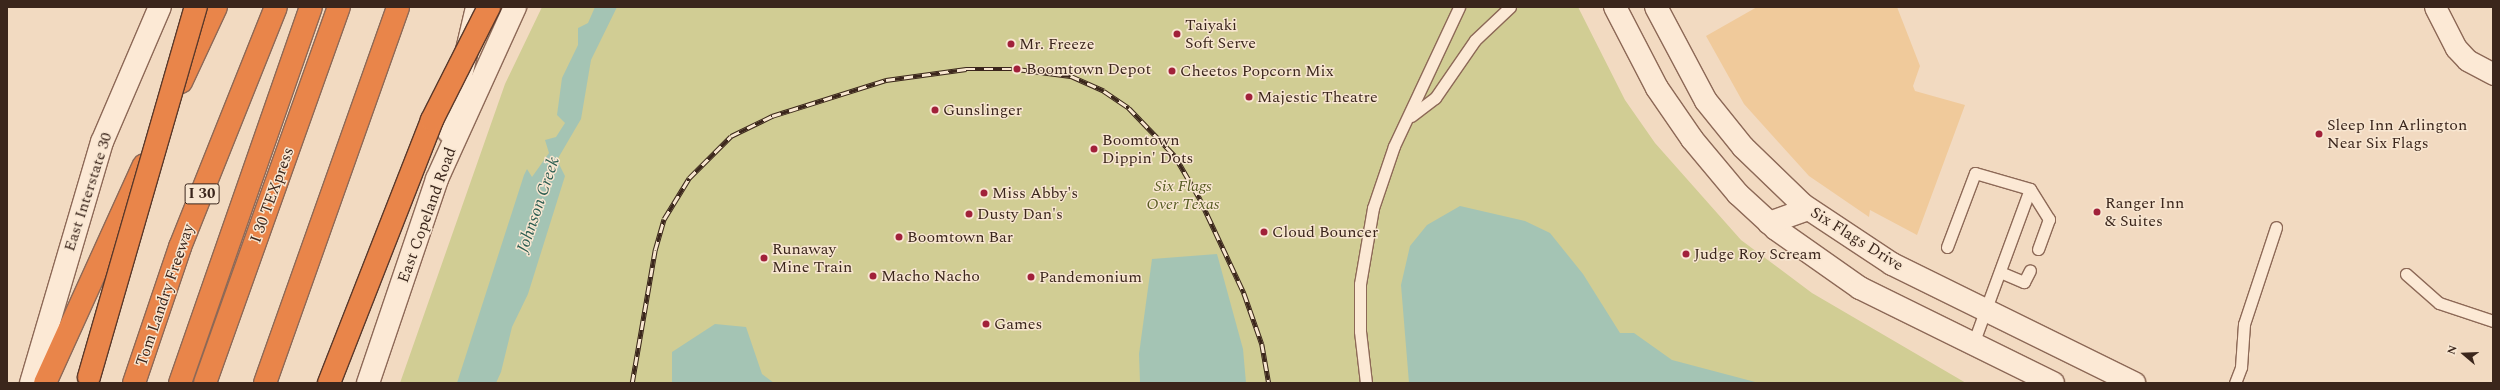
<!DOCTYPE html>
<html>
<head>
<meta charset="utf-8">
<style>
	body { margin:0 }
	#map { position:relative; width:2500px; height:390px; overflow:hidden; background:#f2dac1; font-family:Spectral,serif }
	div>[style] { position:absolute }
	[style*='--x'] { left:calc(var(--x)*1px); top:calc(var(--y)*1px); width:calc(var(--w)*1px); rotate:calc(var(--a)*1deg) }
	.green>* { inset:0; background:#d1cd94 }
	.sand>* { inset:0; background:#f0ca9b }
	.water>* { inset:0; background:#a4c4b4 }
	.roads { filter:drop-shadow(1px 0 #8d6957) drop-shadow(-1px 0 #8d6957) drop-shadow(0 1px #8d6957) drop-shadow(0 -1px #8d6957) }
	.lane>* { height:11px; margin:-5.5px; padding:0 5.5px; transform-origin:5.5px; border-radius:5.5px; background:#fce9d5 }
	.street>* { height:21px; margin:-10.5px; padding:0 10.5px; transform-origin:10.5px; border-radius:10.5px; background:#fce9d5 }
	.secondary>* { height:22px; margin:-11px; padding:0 11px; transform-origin:11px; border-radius:11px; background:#fce9d5 }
	.highway>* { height:22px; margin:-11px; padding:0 11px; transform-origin:11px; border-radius:11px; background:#e9854a }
	.rail>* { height:4.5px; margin-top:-2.25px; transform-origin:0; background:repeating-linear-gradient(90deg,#f8e6d1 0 9px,#3b261c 0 18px); box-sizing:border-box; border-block:1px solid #3b261c }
	.bridges { filter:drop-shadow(1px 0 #5a392b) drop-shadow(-1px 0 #5a392b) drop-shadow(0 1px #5a392b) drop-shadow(0 -1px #5a392b) }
	.highway-bridge>* { height:22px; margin:-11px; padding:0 11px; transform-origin:11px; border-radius:11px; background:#e9854a }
	.dots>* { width:11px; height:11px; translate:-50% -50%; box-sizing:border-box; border:2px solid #f8e6d1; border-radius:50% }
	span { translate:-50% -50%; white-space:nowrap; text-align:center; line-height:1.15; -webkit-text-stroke:3px #f8e6d1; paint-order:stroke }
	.shield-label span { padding:1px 3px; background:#f8e6d1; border:1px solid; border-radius:3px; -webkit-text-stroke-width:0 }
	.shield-label { font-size:15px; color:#3b261c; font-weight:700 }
	.poi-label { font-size:16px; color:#3b261c }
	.left { translate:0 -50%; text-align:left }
	.park-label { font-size:16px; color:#565a21; font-style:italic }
	.street-label { font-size:16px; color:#3b261c }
	.water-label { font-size:17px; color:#2a5c50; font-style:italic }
	.frame { position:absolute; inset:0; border:8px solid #3b261c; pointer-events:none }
	.north { position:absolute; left:2444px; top:334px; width:40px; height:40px; -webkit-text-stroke:3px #f8e6d1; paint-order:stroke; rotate:289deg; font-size:11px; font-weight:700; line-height:16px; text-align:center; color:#3b261c }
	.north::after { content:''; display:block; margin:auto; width:14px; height:18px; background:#3b261c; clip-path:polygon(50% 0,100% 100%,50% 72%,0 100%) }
</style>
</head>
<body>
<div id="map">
	<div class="green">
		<i style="clip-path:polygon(542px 7px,1578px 7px,1625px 100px,1655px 143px,1741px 240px,1812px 293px,1966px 383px,400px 383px,505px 84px)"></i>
	</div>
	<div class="sand">
		<i style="clip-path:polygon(1757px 7px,1897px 7px,1920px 66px,1913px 86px,1915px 91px,1965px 105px,1917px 235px,1870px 210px,1869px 217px,1809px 176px,1744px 104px,1706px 36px)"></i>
	</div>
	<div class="water">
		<i style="clip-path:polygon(595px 7px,617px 7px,591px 60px,581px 119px,557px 160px,565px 176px,528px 294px,512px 327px,501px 372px,496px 383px,457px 383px,524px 175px,527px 169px,532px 177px,549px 153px,545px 140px,556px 137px,565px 123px,557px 115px,562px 78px,578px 45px,578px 28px,588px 23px)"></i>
		<i style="clip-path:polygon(1460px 206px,1525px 221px,1550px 233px,1583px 274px,1620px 333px,1634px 333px,1672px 360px,1759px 383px,1409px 383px,1401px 285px,1410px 246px,1427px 225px)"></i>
		<i style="clip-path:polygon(1217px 254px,1243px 349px,1246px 383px,1140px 383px,1139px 354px,1152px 259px)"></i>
		<i style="clip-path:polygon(715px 324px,746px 327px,762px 374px,774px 383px,672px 383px,672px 352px)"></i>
	</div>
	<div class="roads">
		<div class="lane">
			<i style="--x:1411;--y:116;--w:30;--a:-37"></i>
			<i style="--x:1435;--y:98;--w:70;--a:-55.4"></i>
			<i style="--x:1475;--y:40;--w:48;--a:-43.3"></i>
			<i style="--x:2030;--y:189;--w:36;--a:58"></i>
			<i style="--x:2049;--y:219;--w:32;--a:110"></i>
			<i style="--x:1947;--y:247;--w:79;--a:-69.3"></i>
			<i style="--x:1975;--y:173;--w:57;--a:16.2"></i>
			<i style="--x:2030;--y:189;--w:165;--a:110.2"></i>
			<i style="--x:2000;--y:272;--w:26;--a:23"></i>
			<i style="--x:2024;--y:282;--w:13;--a:-63"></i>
			<i style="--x:2406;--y:274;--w:44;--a:41.3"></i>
			<i style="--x:2439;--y:303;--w:57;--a:18.4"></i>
			<i style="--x:1366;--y:383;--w:52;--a:-96.6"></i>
			<i style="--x:1360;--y:331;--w:47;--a:-90"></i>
			<i style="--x:1360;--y:284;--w:77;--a:-80.3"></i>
			<i style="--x:1373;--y:208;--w:65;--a:-71.3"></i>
			<i style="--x:1394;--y:146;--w:153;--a:-64.9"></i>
			<i style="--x:2235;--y:383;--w:17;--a:-69"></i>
			<i style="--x:2241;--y:367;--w:43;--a:-86"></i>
			<i style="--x:2244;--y:324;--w:102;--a:-71.7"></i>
		</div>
		<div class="street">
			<i style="--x:2435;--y:7;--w:46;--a:62.9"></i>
			<i style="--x:2456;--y:48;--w:16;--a:47"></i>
			<i style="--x:2467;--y:60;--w:30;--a:28"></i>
		</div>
		<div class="secondary">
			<i style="--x:1615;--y:7;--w:91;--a:62.6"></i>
			<i style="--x:1657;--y:88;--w:62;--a:55.5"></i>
			<i style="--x:1692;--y:139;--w:72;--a:50.1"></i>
			<i style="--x:1738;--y:194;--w:52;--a:42.6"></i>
			<i style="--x:1776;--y:229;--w:103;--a:35.1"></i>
			<i style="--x:1860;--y:288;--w:215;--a:26.2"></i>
			<i style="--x:1656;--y:7;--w:106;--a:62"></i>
			<i style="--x:1706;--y:101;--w:59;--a:51.2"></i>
			<i style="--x:1743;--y:147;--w:83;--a:44"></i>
			<i style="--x:1803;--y:205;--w:107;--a:33.5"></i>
			<i style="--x:1892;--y:264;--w:270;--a:26.2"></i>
			<i style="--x:448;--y:131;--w:127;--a:-76.8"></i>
			<i style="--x:1769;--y:223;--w:41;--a:-19.7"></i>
			<i style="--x:31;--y:383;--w:251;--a:-73.6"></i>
			<i style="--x:102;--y:142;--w:147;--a:-66.8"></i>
			<i style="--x:368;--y:383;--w:215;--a:-71.3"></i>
			<i style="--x:437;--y:179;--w:189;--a:-65.6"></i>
		</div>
		<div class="highway">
			<i style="--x:181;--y:82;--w:83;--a:-65"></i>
			<i style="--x:45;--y:383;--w:239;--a:-65.6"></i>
			<i style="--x:134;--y:383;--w:144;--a:-71.3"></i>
			<i style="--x:180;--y:247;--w:258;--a:-68.2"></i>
			<i style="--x:180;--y:383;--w:398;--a:-70.8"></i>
			<i style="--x:205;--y:383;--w:399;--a:-70.4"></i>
			<i style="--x:265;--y:383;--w:399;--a:-70.5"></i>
		</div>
	</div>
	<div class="rail">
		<i style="--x:632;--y:383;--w:135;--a:-80.2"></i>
		<i style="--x:655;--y:250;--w:32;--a:-74"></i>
		<i style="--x:664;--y:219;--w:48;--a:-58.6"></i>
		<i style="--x:689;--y:178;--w:59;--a:-45"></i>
		<i style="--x:731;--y:136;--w:46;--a:-26"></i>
		<i style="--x:772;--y:116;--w:120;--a:-17.5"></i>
		<i style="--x:886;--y:80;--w:81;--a:-7.8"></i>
		<i style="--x:966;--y:69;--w:51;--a:0"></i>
		<i style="--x:1017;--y:69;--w:54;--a:7.4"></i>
		<i style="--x:1071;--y:76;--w:36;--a:24"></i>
		<i style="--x:1104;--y:91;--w:30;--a:34"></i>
		<i style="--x:1129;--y:108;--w:66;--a:46.2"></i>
		<i style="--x:1175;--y:156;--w:50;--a:59.8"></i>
		<i style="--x:1200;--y:199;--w:104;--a:64.9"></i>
		<i style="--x:1244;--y:293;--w:54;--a:70.6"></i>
		<i style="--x:1262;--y:344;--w:40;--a:80"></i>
	</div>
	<div class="bridges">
		<div class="highway-bridge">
			<i style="--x:89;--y:377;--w:385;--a:-73.9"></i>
			<i style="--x:329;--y:383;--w:282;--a:-68.6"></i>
			<i style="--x:432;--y:120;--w:127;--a:-63.2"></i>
		</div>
	</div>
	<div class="dots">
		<i style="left:1177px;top:34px;background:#a1213a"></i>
		<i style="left:1011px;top:44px;background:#a1213a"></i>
		<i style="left:1017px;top:69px;background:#a1213a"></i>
		<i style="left:1172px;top:71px;background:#a1213a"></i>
		<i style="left:1249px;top:97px;background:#a1213a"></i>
		<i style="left:935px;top:110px;background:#a1213a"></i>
		<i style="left:2319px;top:134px;background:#a1213a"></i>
		<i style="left:1094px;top:149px;background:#a1213a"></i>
		<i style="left:984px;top:193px;background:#a1213a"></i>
		<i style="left:2097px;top:212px;background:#a1213a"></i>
		<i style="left:969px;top:214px;background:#a1213a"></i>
		<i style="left:1264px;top:232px;background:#a1213a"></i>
		<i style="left:899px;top:237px;background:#a1213a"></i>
		<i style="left:1686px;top:254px;background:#a1213a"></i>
		<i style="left:764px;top:258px;background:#a1213a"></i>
		<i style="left:873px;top:276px;background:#a1213a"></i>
		<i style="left:1031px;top:277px;background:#a1213a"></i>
		<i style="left:986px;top:324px;background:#a1213a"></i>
	</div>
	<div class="shield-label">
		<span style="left:202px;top:194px">I 30</span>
	</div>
	<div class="poi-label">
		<span class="left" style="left:1185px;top:34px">Taiyaki<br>Soft Serve</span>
		<span class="left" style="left:1019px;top:44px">Mr. Freeze</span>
		<span class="left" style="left:1026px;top:69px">Boomtown Depot</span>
		<span class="left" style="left:1180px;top:71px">Cheetos Popcorn Mix</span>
		<span class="left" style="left:1257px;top:97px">Majestic Theatre</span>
		<span class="left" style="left:943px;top:110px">Gunslinger</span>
		<span class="left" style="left:2327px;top:134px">Sleep Inn Arlington<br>Near Six Flags</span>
		<span class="left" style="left:1102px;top:149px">Boomtown<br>Dippin' Dots</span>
		<span class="left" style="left:992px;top:193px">Miss Abby's</span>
		<span class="left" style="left:2105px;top:212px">Ranger Inn<br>&amp; Suites</span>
		<span class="left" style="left:977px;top:214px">Dusty Dan's</span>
		<span class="left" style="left:1272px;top:232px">Cloud Bouncer</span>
		<span class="left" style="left:907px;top:237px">Boomtown Bar</span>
		<span class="left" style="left:772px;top:258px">Runaway<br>Mine Train</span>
		<span class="left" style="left:1694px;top:254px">Judge Roy Scream</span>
		<span class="left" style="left:881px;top:276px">Macho Nacho</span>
		<span class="left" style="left:1039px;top:277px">Pandemonium</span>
		<span class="left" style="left:994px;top:324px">Games</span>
	</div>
	<div class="park-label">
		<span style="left:1183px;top:195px">Six Flags<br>Over Texas</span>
	</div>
	<div class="street-label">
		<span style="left:88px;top:192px;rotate:-72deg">East Interstate 30</span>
		<span style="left:272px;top:195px;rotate:-70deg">I 30 TEXpress</span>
		<span style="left:427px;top:215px;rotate:-70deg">East Copeland Road</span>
		<span style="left:1857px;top:239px;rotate:32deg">Six Flags Drive</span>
		<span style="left:165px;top:295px;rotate:-71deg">Tom Landry Freeway</span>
	</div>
	<div class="water-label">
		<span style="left:539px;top:205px;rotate:-71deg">Johnson Creek</span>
	</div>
	<div class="frame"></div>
	<div class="north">N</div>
</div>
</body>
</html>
